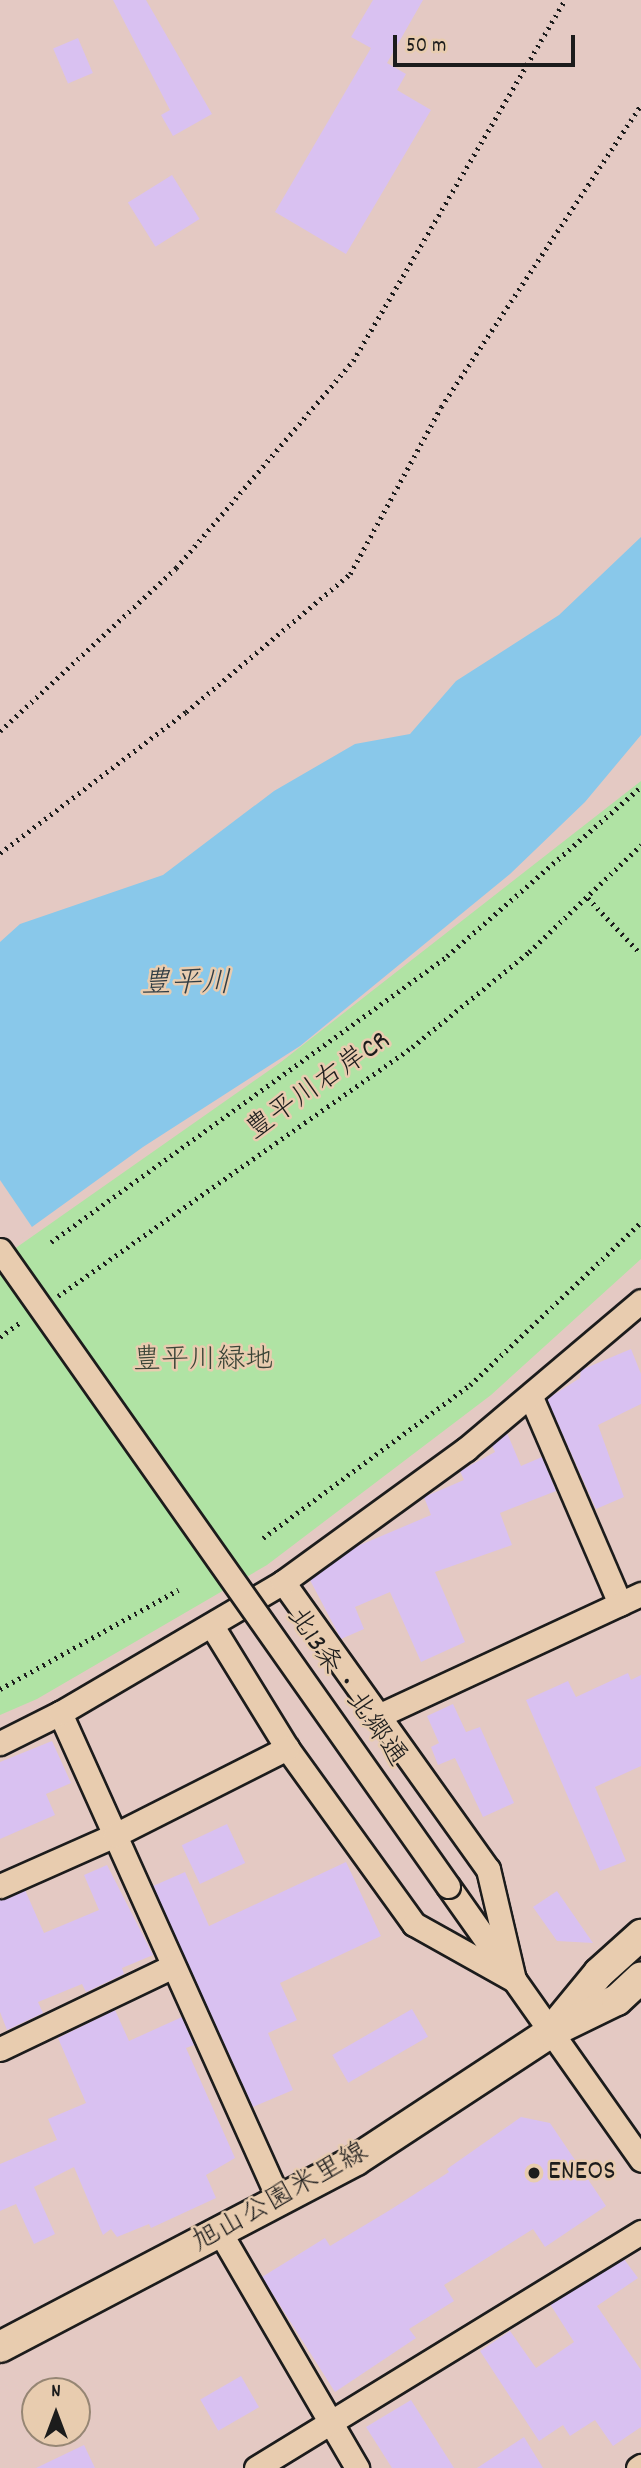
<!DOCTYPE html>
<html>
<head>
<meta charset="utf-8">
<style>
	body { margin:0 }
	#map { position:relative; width:641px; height:2468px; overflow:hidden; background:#e4c9c3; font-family:Dekko,"Klee One",sans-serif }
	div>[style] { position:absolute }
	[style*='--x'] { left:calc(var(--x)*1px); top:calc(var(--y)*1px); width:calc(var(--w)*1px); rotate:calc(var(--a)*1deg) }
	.green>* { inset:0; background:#b0e3a4 }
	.water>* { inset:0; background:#89c8ea }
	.pier>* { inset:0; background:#e4c9c3 }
	.building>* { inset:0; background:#d9c1f1; transform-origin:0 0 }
	.path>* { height:4.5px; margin-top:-2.25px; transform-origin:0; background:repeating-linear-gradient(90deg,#1c1c1c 0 2px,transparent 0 7px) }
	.roads { filter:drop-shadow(2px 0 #1c1c1c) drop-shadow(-2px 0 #1c1c1c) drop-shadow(0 2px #1c1c1c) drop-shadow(0 -2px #1c1c1c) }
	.minor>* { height:23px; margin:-11.5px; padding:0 11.5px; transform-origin:11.5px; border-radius:11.5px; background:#e8ccaf }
	.major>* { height:30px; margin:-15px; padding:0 15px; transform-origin:15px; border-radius:15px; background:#e8ccaf }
	.bridges { filter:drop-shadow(2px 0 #1c1c1c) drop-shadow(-2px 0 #1c1c1c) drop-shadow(0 2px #1c1c1c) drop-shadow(0 -2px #1c1c1c) }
	.minor-bridge>* { height:23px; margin:-11.5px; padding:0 11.5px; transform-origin:11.5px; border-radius:11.5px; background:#e8ccaf }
	.dots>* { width:19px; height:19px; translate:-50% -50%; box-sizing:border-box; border:4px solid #e8ccaf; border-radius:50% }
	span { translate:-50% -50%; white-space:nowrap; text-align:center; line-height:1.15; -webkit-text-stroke:5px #e8ccaf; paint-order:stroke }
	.street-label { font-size:28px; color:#1c1c1c }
	.park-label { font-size:28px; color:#3a4437 }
	.poi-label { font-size:28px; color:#1c1c1c }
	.left { translate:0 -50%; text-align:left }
	.water-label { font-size:30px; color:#323e45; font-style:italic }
	.north { position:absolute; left:21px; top:2377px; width:70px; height:70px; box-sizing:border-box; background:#e8ccaf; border:2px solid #968674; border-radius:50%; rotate:0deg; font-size:19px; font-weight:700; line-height:28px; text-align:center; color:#1c1c1c }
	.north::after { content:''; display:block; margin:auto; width:24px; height:32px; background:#1c1c1c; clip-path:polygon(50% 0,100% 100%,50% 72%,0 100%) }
	.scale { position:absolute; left:393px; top:35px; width:182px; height:32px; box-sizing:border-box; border:4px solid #1c1c1c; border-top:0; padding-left:9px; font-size:21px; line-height:24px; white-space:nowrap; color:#1c1c1c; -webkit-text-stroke:5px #e8ccaf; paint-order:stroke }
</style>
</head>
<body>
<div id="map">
	<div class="green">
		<i style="clip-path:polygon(641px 781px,641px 1259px,491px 1395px,267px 1565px,37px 1699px,0 1715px,0 1259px,281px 1062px)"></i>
	</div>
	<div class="water">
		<i style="clip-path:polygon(641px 537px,641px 735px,585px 802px,510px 874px,300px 1046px,143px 1147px,0 1250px,0 942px,20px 924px,163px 875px,274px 791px,355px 744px,410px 734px,456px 681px,559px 615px)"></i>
	</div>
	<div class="pier">
		<i style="clip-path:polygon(0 1180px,34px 1230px,0 1254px)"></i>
	</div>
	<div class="building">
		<i style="clip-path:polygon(113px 0,146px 0,212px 114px,173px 136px,161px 115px,170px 110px)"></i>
		<i style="clip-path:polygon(373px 0,423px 0,387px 63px,406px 74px,397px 90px,431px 110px,346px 254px,275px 212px,371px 48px,351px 37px)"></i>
		<i style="left:78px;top:38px;width:38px;height:27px;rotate:67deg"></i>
		<i style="left:172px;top:175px;width:52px;height:52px;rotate:58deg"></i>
		<i style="clip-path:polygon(631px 1349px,641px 1374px,641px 1404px,598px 1425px,624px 1497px,596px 1509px,547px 1399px,580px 1378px,581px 1370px)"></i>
		<i style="clip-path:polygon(507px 1433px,521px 1466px,542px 1457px,556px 1491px,500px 1513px,512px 1545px,435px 1572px,465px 1642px,421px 1662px,390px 1592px,355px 1607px,364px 1629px,341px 1639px,310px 1580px,353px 1548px,431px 1515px,424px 1497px,464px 1480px,460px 1471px,495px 1452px,492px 1445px)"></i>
		<i style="clip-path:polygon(628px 1673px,631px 1680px,641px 1675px,641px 1766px,595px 1787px,626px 1861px,600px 1871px,526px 1700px,568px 1681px,576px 1697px)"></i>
		<i style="clip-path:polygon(453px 1704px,466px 1732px,480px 1727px,514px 1803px,483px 1817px,455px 1758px,438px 1765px,431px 1747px,439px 1743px,427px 1716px)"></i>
		<i style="clip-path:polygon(52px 1741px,71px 1783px,46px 1794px,55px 1815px,0 1839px,0 1762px)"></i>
		<i style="left:227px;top:1824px;width:43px;height:50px;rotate:65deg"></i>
		<i style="clip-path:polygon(346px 1862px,381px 1936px,280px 1983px,297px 2020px,268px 2033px,293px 2090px,253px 2107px,153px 1886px,185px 1872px,209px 1926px)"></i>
		<i style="clip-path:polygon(107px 1865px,153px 1955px,122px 1968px,124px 1974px,86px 1992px,82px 1984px,38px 2002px,43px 2013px,7px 2030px,0 2012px,0 1900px,25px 1890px,44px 1933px,99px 1910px,84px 1875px)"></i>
		<i style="clip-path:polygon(557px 1891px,593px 1943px,557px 1941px,533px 1907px)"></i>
		<i style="left:412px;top:2009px;width:32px;height:92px;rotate:60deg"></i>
		<i style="clip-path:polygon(115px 2010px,129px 2041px,182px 2017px,194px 2045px,186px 2048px,235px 2158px,206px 2175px,216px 2198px,151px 2228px,149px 2224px,117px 2237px,111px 2229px,103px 2235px,74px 2167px,34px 2187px,55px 2234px,34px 2244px,16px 2204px,0 2211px,0 2164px,57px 2140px,48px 2119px,86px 2103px,58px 2038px)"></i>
		<i style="clip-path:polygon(521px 2117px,550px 2123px,606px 2206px,545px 2247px,533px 2229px,444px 2285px,454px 2301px,409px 2329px,416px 2338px,335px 2392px,262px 2277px,325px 2238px,330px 2246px,390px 2210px,449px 2172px,447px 2169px)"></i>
		<i style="clip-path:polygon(624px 2259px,638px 2278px,597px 2306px,641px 2370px,641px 2427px,613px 2446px,595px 2420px,570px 2436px,563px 2425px,539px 2441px,480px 2351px,510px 2331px,536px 2368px,574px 2342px,550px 2304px)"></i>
		<i style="left:241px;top:2376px;width:36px;height:47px;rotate:60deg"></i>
		<i style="clip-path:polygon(411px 2400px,454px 2468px,392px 2468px,366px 2427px)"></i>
		<i style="clip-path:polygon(524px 2437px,543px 2468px,477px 2468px)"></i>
		<i style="clip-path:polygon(84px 2445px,95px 2468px,36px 2468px)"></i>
	</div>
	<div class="path">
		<i style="--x:0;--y:731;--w:240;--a:-42.8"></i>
		<i style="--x:176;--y:568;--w:272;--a:-49.5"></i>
		<i style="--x:353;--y:361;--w:419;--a:-59.6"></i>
		<i style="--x:0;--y:853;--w:233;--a:-37.2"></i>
		<i style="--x:186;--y:712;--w:214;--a:-40.1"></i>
		<i style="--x:350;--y:574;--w:190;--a:-61.4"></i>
		<i style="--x:441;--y:407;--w:362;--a:-56.5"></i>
		<i style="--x:588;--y:898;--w:77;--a:46.6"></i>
		<i style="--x:51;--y:1242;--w:488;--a:-35.8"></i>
		<i style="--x:447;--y:956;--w:257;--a:-41.1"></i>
		<i style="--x:58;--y:1296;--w:433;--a:-35.1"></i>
		<i style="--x:412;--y:1047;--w:151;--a:-39.1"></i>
		<i style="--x:529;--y:952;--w:155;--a:-43.7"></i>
		<i style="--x:0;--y:1337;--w:27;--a:-36"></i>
		<i style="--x:263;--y:1538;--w:257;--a:-36.5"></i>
		<i style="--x:470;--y:1385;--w:236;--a:-43.6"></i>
		<i style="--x:0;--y:1689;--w:204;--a:-29.1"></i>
	</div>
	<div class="roads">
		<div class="minor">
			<i style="--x:531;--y:1397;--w:225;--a:66.7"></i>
			<i style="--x:283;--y:1582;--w:353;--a:54.5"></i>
			<i style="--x:488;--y:1869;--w:114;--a:76.8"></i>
			<i style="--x:212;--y:1626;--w:143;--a:58.4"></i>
			<i style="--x:287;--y:1748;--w:217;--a:54.2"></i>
			<i style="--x:414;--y:1924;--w:115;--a:29.2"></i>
			<i style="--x:60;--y:1713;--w:536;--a:65.78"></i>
			<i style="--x:378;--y:1716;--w:290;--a:-24.9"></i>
			<i style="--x:0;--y:1743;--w:67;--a:-26.6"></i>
			<i style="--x:60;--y:1713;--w:259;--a:-30.4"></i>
			<i style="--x:283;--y:1582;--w:226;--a:-36"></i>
			<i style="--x:466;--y:1449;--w:229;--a:-40.2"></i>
			<i style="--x:0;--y:1886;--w:126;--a:-23.9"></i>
			<i style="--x:115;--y:1835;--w:193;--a:-26.8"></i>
			<i style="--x:448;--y:1886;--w:335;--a:54.8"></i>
			<i style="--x:0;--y:2049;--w:190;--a:-25.6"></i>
			<i style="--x:221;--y:2234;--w:271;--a:59.8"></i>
			<i style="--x:256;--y:2468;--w:452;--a:-31.5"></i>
			<i style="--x:638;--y:2468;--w:4;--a:-34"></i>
		</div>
		<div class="major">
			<i style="--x:557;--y:2024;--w:66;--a:-50.5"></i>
			<i style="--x:599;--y:1973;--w:57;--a:-42.1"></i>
			<i style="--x:0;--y:2347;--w:402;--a:-27.7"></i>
			<i style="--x:356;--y:2160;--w:233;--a:-33.3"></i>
			<i style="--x:551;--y:2032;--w:73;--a:-25.9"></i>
			<i style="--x:617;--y:2000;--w:33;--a:-43"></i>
		</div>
	</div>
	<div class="bridges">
		<div class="minor-bridge">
			<i style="--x:0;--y:1250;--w:778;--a:54.84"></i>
		</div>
	</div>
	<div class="dots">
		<i style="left:534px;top:2173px;background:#1c1c1c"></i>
	</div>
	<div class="street-label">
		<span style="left:319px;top:1087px;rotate:-35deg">豊平川右岸CR</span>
		<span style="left:345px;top:1688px;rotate:55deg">北13条・北郷通</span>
		<span style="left:281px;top:2199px;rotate:-29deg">旭山公園米里線</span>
	</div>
	<div class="park-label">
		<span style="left:203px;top:1362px">豊平川緑地</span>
	</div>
	<div class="poi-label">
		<span class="left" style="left:548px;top:2173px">ENEOS</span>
	</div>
	<div class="water-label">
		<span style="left:186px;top:986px">豊平川</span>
	</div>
	<div class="north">N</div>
	<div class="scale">50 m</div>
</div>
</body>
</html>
